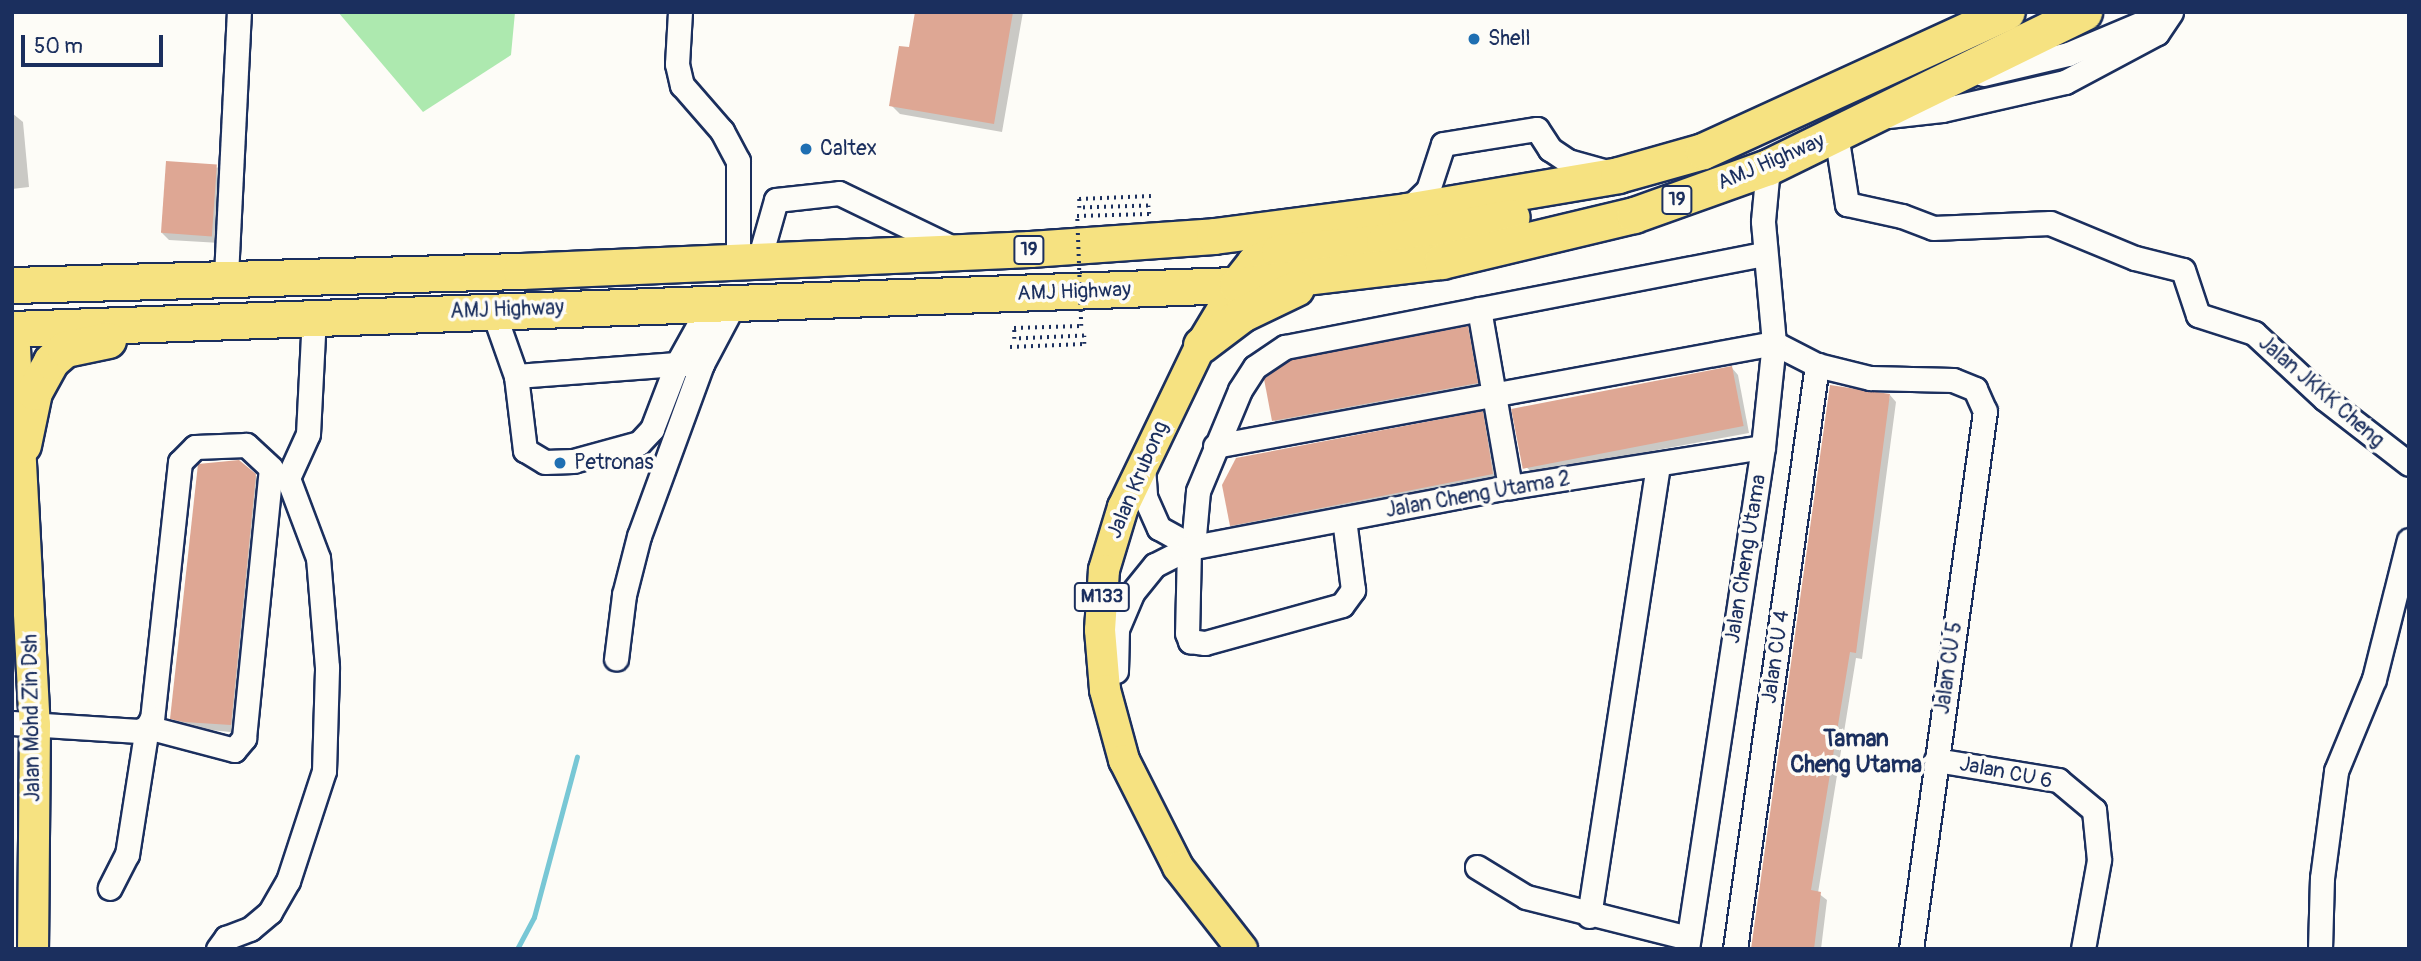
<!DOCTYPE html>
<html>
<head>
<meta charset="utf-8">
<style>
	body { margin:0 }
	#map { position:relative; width:2421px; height:961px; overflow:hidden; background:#fdfcf7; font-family:Pangolin,sans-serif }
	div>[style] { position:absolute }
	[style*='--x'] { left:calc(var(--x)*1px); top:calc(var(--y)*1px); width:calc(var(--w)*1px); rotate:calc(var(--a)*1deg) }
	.green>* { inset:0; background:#ade9af }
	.shadow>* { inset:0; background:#0003 }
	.stream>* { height:5px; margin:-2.5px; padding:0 2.5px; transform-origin:2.5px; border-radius:2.5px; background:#78c7d5 }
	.building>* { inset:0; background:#dea794; transform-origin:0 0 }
	.roads { filter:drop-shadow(2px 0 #1b2f5e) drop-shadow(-2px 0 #1b2f5e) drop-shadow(0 2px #1b2f5e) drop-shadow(0 -2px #1b2f5e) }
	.minor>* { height:23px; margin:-11.5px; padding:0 11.5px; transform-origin:11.5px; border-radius:11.5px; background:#fdfcf7 }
	.major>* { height:30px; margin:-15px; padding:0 15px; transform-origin:15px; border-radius:15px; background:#f6e281 }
	.highway>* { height:35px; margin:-17.5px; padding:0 17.5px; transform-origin:17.5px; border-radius:17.5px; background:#f6e281 }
	.path-bridge>* { height:3.5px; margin-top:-1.75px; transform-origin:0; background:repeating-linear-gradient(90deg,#1b2f5e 0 2px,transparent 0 7px) }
	.dots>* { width:19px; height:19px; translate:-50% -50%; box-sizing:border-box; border:4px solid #fdfcf7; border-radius:50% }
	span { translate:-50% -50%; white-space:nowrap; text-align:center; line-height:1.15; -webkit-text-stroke:7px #fdfcf7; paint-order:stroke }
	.shield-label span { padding:2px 5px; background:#fdfcf7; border:2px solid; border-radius:5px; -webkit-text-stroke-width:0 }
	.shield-label { font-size:19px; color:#1b2f5e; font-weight:700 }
	.poi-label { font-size:21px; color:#1b2f5e }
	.left { translate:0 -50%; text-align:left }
	.street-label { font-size:21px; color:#1b2f5e }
	.neighbourhood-label { font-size:23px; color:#1b2f5e; font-weight:700 }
	.frame { position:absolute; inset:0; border:14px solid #1b2f5e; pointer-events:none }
	.scale { position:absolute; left:21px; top:35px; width:142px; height:32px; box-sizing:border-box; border:4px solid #1b2f5e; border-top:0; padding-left:9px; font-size:21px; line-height:24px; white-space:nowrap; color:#1b2f5e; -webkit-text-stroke:5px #fdfcf7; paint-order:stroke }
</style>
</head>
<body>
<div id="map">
	<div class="green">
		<i style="clip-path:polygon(338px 12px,515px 12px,511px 55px,423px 112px)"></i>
	</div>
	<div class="shadow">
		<i style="clip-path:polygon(917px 12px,1023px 12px,1002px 132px,900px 114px,891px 105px,910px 49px)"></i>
		<i style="clip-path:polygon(12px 113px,23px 122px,29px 187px,12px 189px)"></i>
		<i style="clip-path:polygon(217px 167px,223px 173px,220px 243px,169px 240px,162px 233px)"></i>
		<i style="clip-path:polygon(1467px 328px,1474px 334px,1483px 390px,1281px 427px,1274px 420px)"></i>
		<i style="clip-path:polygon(1732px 368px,1738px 375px,1749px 433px,1533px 473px,1526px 467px)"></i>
		<i style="clip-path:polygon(1890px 395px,1896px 402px,1862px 659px,1856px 658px,1818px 893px,1827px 900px,1821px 949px,1754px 949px)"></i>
		<i style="clip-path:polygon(1482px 413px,1489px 420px,1499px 480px,1238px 532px,1231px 525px)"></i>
		<i style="clip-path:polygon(255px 475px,265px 484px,240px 733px,181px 727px,172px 718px)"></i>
	</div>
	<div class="stream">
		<i style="--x:517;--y:949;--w:36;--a:-62"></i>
		<i style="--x:534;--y:917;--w:166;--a:-75"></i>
	</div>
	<div class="building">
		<i style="clip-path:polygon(915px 12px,1013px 12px,994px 124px,889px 106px,899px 46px,909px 47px)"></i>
		<i style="left:166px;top:161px;width:51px;height:72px;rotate:4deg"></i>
		<i style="clip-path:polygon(1468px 326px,1478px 383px,1272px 421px,1264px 379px,1290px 360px)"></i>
		<i style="left:1732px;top:366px;width:61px;height:225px;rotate:79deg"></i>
		<i style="clip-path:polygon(1830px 385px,1890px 394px,1856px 653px,1850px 652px,1811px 890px,1821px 892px,1814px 949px,1751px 949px)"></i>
		<i style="clip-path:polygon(1483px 411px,1493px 474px,1230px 526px,1222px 485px,1236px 458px)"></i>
		<i style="clip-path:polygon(239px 460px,256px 474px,231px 725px,184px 722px,170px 719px,198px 464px)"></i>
	</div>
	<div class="roads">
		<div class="minor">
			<i style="--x:680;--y:12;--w:52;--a:93.3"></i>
			<i style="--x:677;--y:64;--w:22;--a:77"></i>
			<i style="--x:682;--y:85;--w:61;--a:49"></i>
			<i style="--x:722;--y:131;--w:34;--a:62"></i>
			<i style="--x:738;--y:161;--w:99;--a:90"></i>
			<i style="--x:1983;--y:74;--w:87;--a:-13.2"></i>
			<i style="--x:2068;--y:54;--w:108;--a:-22.8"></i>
			<i style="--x:1888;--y:116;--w:54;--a:-6.3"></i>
			<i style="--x:1942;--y:110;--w:126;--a:-12.8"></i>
			<i style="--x:2065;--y:82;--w:104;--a:-28"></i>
			<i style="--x:2157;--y:33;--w:25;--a:-56"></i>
			<i style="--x:1836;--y:134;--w:71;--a:81.1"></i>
			<i style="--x:1847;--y:204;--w:56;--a:12.3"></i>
			<i style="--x:1902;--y:216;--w:33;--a:21"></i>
			<i style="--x:1933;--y:228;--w:117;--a:-2.4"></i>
			<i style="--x:2050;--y:223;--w:92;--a:22.4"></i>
			<i style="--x:2135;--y:258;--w:49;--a:14"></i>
			<i style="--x:2183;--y:270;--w:47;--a:71.6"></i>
			<i style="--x:2198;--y:315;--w:59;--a:17.8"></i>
			<i style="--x:2254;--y:333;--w:97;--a:42.9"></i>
			<i style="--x:2325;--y:399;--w:106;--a:37.7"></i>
			<i style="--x:1406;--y:211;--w:30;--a:-44"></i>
			<i style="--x:1428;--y:190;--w:48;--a:-71.9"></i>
			<i style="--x:1443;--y:144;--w:95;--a:-9.1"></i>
			<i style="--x:1537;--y:129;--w:24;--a:57"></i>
			<i style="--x:1550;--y:149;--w:22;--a:34"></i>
			<i style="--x:1568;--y:161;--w:41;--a:15.8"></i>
			<i style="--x:759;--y:260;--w:62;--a:-74.2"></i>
			<i style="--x:776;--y:200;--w:63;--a:-6.3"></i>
			<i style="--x:839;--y:193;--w:129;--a:25.8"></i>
			<i style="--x:226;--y:276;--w:264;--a:-87.2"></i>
			<i style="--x:1479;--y:309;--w:181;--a:80.1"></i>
			<i style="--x:493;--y:311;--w:69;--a:70.5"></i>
			<i style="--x:516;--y:376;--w:161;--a:-4.3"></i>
			<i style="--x:677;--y:364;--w:70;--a:-60.9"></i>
			<i style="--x:702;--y:364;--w:70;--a:-62"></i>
			<i style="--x:516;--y:376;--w:75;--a:83.1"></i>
			<i style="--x:525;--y:450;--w:23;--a:31"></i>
			<i style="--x:545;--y:462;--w:28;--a:-2"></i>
			<i style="--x:573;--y:461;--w:68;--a:-15.3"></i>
			<i style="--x:639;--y:443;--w:19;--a:-47"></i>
			<i style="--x:652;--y:429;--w:70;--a:-69"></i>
			<i style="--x:677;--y:364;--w:25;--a:0"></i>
			<i style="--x:702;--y:364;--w:183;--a:110.1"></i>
			<i style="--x:639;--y:536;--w:61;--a:104.3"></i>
			<i style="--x:624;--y:595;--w:64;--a:97.1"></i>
			<i style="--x:1215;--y:446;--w:568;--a:-10.44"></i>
			<i style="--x:1774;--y:343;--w:48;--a:27.1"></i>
			<i style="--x:1817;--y:365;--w:55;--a:13.8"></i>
			<i style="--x:1870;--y:378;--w:83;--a:1.4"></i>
			<i style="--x:1953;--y:380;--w:24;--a:22"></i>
			<i style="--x:1975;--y:389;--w:24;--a:66"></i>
			<i style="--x:1985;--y:411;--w:543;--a:97.83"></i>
			<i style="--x:1143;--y:466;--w:31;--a:86"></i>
			<i style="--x:1145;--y:497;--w:34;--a:66"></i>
			<i style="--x:1159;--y:528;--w:39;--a:29"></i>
			<i style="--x:1193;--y:547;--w:56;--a:-84.9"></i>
			<i style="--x:1198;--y:491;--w:109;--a:-67.4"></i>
			<i style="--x:1240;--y:390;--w:27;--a:-57"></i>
			<i style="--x:1255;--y:367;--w:36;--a:-34"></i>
			<i style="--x:1285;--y:347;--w:488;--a:-11"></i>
			<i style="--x:1189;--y:548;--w:85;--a:91.3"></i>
			<i style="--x:1187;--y:633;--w:9;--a:69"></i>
			<i style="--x:1190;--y:641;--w:15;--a:8"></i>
			<i style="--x:1205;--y:643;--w:142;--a:-15.5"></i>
			<i style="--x:1342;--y:605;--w:19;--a:-54"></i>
			<i style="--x:1353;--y:590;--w:72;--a:-97.2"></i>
			<i style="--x:1116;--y:671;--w:42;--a:-88.6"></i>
			<i style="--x:1117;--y:629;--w:39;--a:-67"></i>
			<i style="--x:1132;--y:593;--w:36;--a:-51"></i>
			<i style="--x:1155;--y:565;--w:38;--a:-27"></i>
			<i style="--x:1189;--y:548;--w:327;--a:-10.8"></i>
			<i style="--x:1510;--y:487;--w:256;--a:-9"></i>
			<i style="--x:12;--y:723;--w:127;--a:3.6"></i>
			<i style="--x:139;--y:731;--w:9;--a:-27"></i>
			<i style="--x:147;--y:727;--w:90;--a:14.8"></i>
			<i style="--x:234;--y:750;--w:16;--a:-50"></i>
			<i style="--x:244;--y:738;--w:271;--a:-84.3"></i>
			<i style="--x:271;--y:468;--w:34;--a:-137"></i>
			<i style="--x:246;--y:445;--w:51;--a:177.8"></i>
			<i style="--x:195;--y:447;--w:21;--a:135"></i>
			<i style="--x:180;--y:462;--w:258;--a:96.2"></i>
			<i style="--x:152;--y:718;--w:10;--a:119"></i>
			<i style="--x:147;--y:727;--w:129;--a:98.9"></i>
			<i style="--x:127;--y:854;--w:38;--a:117"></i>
			<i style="--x:1936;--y:760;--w:124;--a:9.3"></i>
			<i style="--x:2058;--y:780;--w:47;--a:39.8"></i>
			<i style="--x:2094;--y:810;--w:50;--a:84.3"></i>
			<i style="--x:2099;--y:860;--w:90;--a:100.2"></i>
			<i style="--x:1477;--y:867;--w:57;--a:31.5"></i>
			<i style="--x:1526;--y:897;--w:167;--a:14.2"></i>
			<i style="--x:1589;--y:916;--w:457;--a:-81.3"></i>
			<i style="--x:218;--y:949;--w:14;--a:-54"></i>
			<i style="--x:226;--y:938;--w:26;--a:-21"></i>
			<i style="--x:250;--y:929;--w:26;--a:-40"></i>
			<i style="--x:270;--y:912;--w:36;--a:-60"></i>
			<i style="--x:288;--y:881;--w:116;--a:-71.9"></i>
			<i style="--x:324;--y:771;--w:104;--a:-88.3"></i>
			<i style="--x:327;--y:667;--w:109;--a:-94.7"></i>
			<i style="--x:318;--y:558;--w:85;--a:-110.6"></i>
			<i style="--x:288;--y:478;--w:48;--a:-65.6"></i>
			<i style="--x:308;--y:434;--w:117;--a:-87.1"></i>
			<i style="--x:1687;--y:949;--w:508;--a:-81.39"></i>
			<i style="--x:1763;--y:447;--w:105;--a:-84"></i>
			<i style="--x:1774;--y:343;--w:122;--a:-95.2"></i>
			<i style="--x:1763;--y:221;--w:54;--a:-84.7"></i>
			<i style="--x:1735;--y:949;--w:590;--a:-82.01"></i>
			<i style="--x:2320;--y:949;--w:71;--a:-88.4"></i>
			<i style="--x:2322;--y:878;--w:108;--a:-82.5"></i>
			<i style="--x:2336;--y:771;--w:100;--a:-67.6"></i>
			<i style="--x:2374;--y:679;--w:143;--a:-75.9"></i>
		</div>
		<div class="major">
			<i style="--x:1237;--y:285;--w:70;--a:121"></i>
			<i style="--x:1201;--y:345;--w:180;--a:115.7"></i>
			<i style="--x:1123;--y:507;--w:66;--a:106.8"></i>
			<i style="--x:1104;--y:570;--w:60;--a:93.8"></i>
			<i style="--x:1100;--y:630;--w:60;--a:85.2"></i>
			<i style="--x:1105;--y:690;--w:73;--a:74.8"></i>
			<i style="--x:1124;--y:760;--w:120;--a:63.2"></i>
			<i style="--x:1178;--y:867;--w:104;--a:52"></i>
			<i style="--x:14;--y:329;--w:396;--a:87"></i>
			<i style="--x:35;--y:724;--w:225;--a:90.5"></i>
		</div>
		<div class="highway">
			<i style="--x:12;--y:285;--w:509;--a:-1.58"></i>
			<i style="--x:521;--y:271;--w:509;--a:-2.47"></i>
			<i style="--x:1030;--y:249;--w:184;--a:-4"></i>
			<i style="--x:1214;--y:236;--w:194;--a:-7.4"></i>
			<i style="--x:1406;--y:211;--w:215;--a:-9.6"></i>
			<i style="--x:1618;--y:175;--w:88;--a:-15.8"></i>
			<i style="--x:1703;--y:151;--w:334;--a:-24.6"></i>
			<i style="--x:1237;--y:285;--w:28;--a:-52"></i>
			<i style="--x:1254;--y:263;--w:27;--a:-24"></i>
			<i style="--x:1279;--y:252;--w:105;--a:-5.4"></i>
			<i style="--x:1384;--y:242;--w:130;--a:-11.1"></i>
			<i style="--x:12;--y:329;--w:1226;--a:-2.06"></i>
			<i style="--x:1237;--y:285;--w:206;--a:-6.7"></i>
			<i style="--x:1442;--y:261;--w:197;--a:-13.5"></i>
			<i style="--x:1634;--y:215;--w:142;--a:-19.7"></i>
			<i style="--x:1768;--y:167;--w:352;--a:-26.1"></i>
			<i style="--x:1201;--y:345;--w:51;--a:-37.1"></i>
			<i style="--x:1242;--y:314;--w:60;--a:-25.7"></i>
			<i style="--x:23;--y:445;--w:54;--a:-78.3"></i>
			<i style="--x:34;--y:392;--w:35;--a:-61"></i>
			<i style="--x:51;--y:361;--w:18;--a:-41"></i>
			<i style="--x:65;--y:349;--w:44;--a:-11.8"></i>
		</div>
	</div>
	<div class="path-bridge">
		<i style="--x:1010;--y:347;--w:74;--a:-2.3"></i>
		<i style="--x:1084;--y:344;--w:8;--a:-90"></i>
		<i style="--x:1084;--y:336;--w:70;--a:177.5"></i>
		<i style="--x:1014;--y:339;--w:11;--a:-90"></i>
		<i style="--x:1014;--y:328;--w:67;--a:-1.7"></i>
		<i style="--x:1081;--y:326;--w:110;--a:-92.1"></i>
		<i style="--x:1077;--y:216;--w:72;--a:-1.6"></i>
		<i style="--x:1149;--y:214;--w:8;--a:-97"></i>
		<i style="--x:1148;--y:206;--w:69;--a:178.3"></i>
		<i style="--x:1079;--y:208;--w:9;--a:-90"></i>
		<i style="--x:1079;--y:199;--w:72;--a:-2.4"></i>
	</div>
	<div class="dots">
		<i style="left:1474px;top:39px;background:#1f6fb2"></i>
		<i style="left:806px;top:149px;background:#1f6fb2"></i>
		<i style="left:560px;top:463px;background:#1f6fb2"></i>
	</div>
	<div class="shield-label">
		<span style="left:1677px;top:200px">19</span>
		<span style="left:1029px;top:250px">19</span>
		<span style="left:1102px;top:597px">M133</span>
	</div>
	<div class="poi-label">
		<span class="left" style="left:1488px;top:39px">Shell</span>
		<span class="left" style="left:820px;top:149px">Caltex</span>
		<span class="left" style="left:574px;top:463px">Petronas</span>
	</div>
	<div class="street-label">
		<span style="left:1771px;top:162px;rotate:-23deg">AMJ Highway</span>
		<span style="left:1074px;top:292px;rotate:-2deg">AMJ Highway</span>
		<span style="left:507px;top:310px;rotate:-2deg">AMJ Highway</span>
		<span style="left:2321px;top:392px;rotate:41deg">Jalan JKKK Cheng</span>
		<span style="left:1138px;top:480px;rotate:-67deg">Jalan Krubong</span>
		<span style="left:1478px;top:495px;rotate:-10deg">Jalan Cheng Utama 2</span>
		<span style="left:1746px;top:559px;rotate:-81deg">Jalan Cheng Utama</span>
		<span style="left:1776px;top:657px;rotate:-82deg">Jalan CU 4</span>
		<span style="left:1949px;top:668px;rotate:-82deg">Jalan CU 5</span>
		<span style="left:32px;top:718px;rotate:-91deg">Jalan Mohd Zin Dsh</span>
		<span style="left:2006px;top:773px;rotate:11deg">Jalan CU 6</span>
	</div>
	<div class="neighbourhood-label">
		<span style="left:1856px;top:752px">Taman<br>Cheng Utama</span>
	</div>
	<div class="frame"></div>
	<div class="scale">50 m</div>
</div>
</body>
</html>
